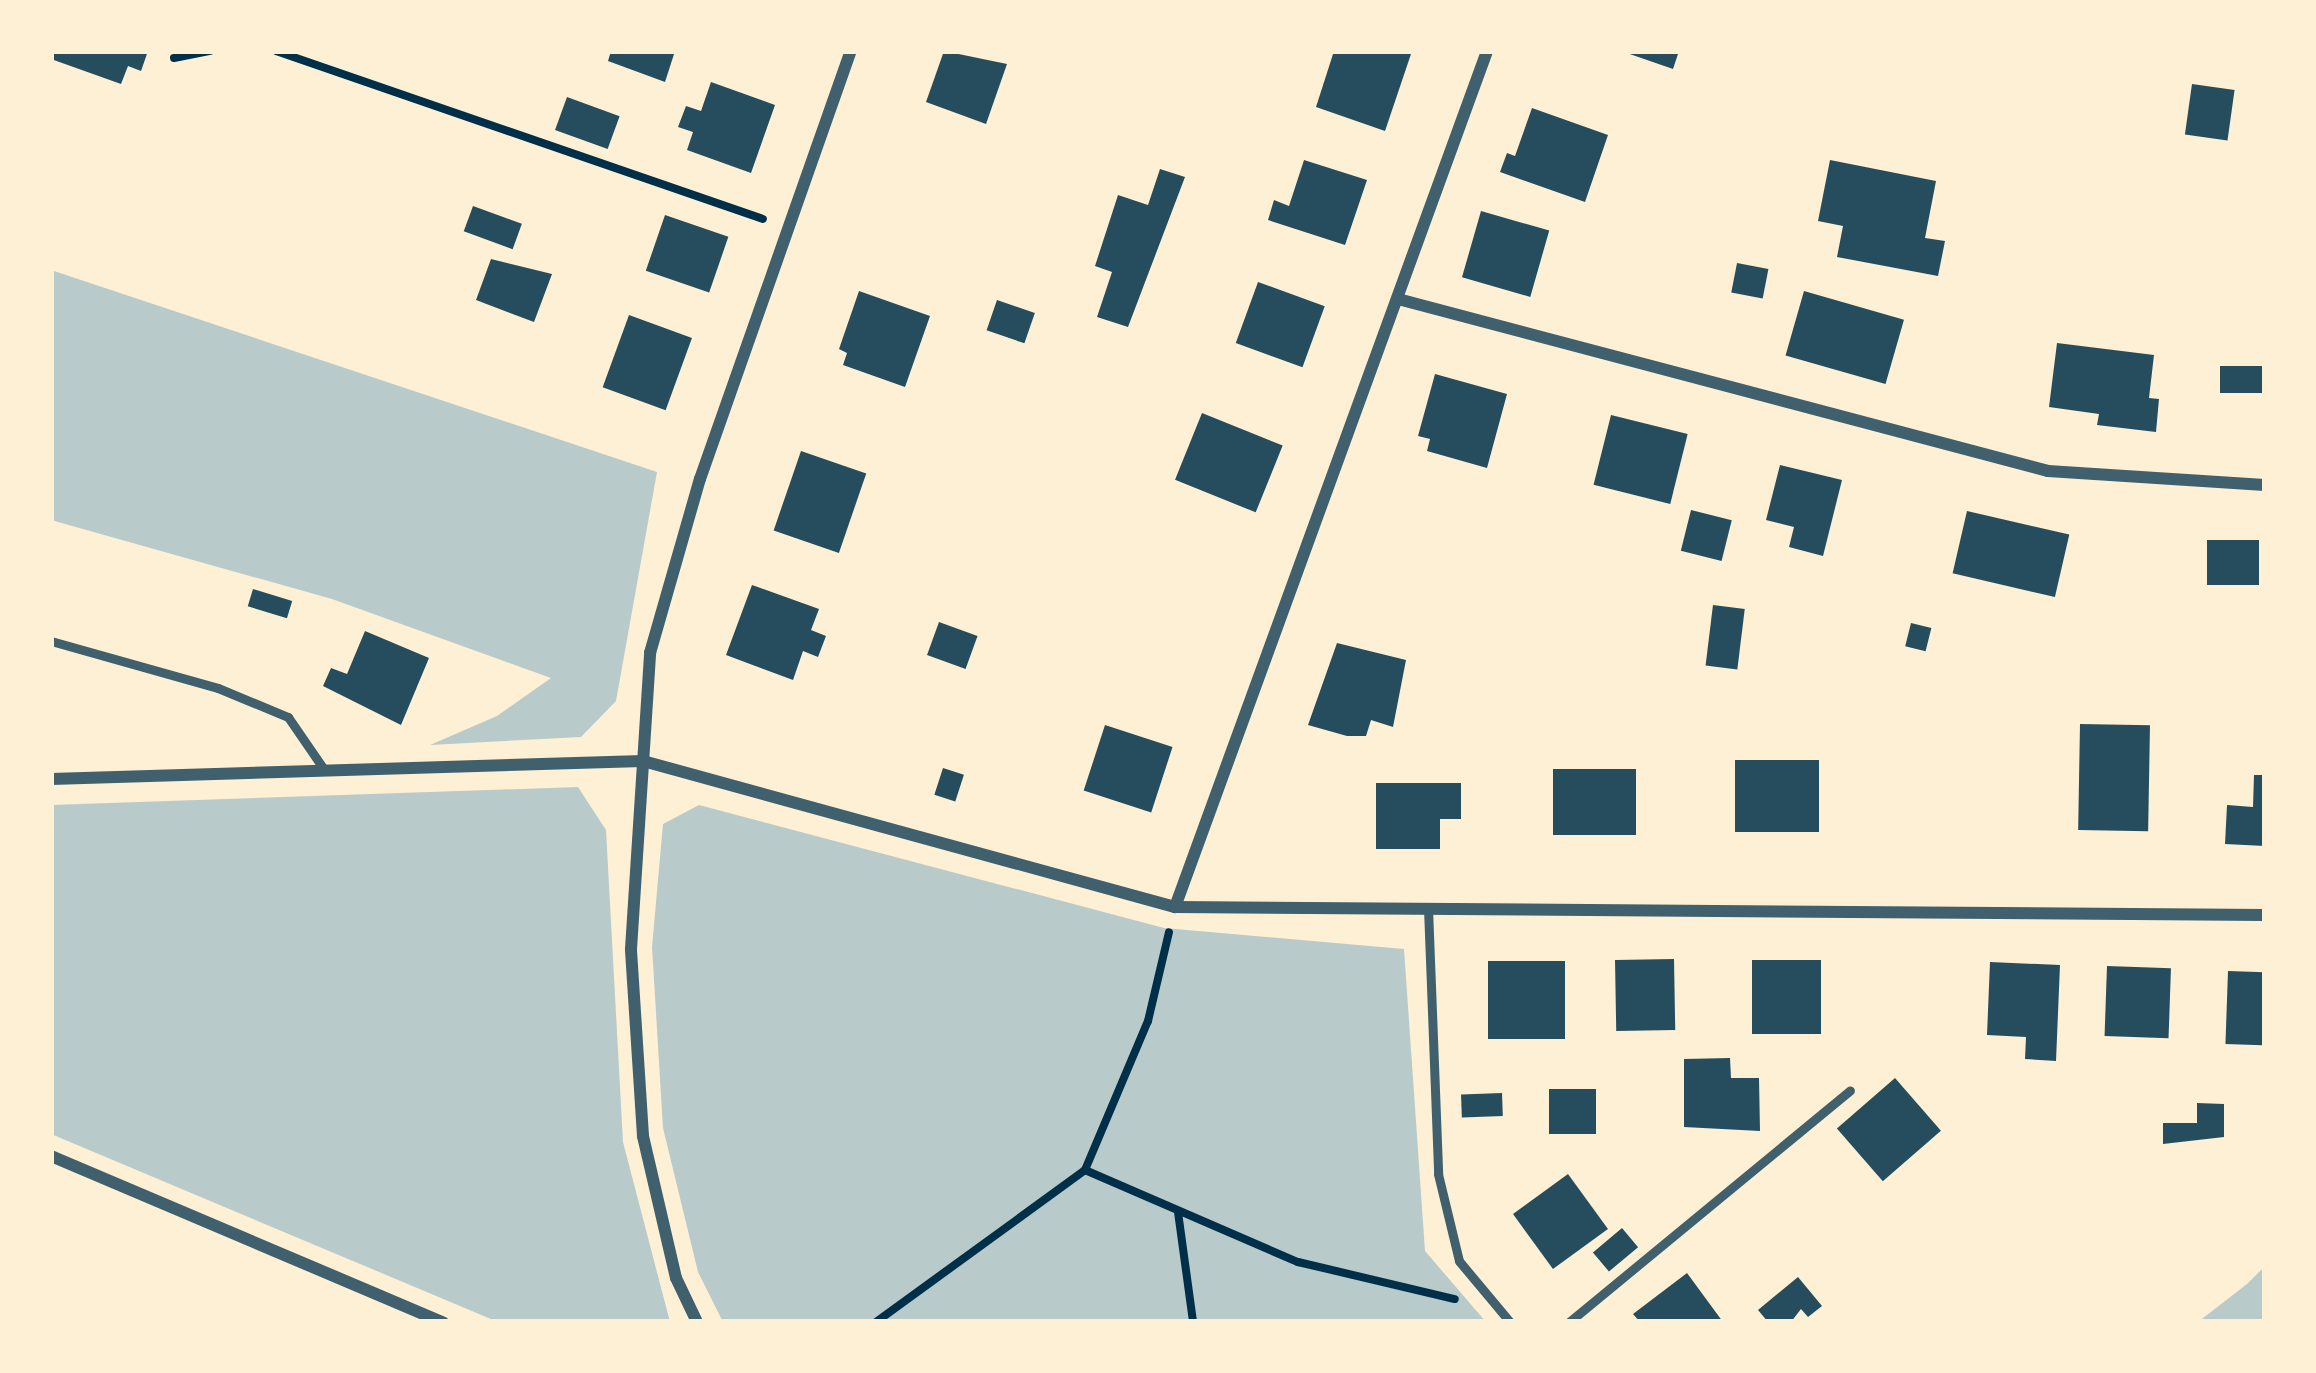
<!DOCTYPE html>
<html>
<head>
<meta charset="utf-8">
<style>
	body { margin:0 }
	#map { position:relative; width:2316px; height:1373px; overflow:hidden; background:#fdf0d5; font-family:Helvetica,sans-serif }
	div>[style] { position:absolute }
	[style*='--x'] { left:calc(var(--x)*1px); top:calc(var(--y)*1px); width:calc(var(--w)*1px); rotate:calc(var(--a)*1deg) }
	.green>* { inset:0; background:#b9caca }
	.building>* { inset:0; background:#264d5e; transform-origin:0 0 }
	.path>* { height:8px; margin:-4px; padding:0 4px; transform-origin:4px; border-radius:4px; background:#003049 }
	.service>* { height:9px; margin:-4.5px; padding:0 4.5px; transform-origin:4.5px; border-radius:4.5px; background:#3f606c }
	.minor>* { height:12px; margin:-6px; padding:0 6px; transform-origin:6px; border-radius:6px; background:#3f606c }
	span { translate:-50% -50%; white-space:nowrap; text-align:center; line-height:1.15; -webkit-text-stroke:9px #fdf0d5; paint-order:stroke }
	.frame { position:absolute; inset:0; border:54px solid #fdf0d5; pointer-events:none }
</style>
</head>
<body>
<div id="map">
	<div class="green">
		<i style="clip-path:polygon(51px 270px,657px 472px,616px 701px,581px 737px,430px 745px,497px 716px,551px 678px,332px 599px,51px 520px)"></i>
		<i style="clip-path:polygon(578px 787px,606px 830px,623px 1142px,670px 1322px,498px 1322px,51px 1134px,51px 805px)"></i>
		<i style="clip-path:polygon(699px 805px,1164px 928px,1404px 949px,1425px 1251px,1486px 1322px,723px 1322px,698px 1272px,663px 1128px,652px 947px,663px 824px)"></i>
		<i style="clip-path:polygon(2265px 1266px,2265px 1322px,2198px 1322px,2247px 1284px)"></i>
	</div>
	<div class="building">
		<i style="clip-path:polygon(54px 51px,148px 51px,141px 71px,128px 66px,121px 84px,51px 59px)"></i>
		<i style="clip-path:polygon(611px 51px,675px 51px,665px 82px,608px 61px)"></i>
		<i style="clip-path:polygon(944px 51px,1007px 64px,986px 124px,926px 102px)"></i>
		<i style="clip-path:polygon(1334px 51px,1412px 51px,1385px 131px,1316px 107px)"></i>
		<i style="clip-path:polygon(1621px 51px,1679px 51px,1673px 69px)"></i>
		<i style="clip-path:polygon(711px 82px,775px 105px,751px 173px,687px 150px,693px 132px,678px 127px,686px 106px,701px 111px)"></i>
		<i style="left:2192px;top:84px;width:43px;height:51px;rotate:8deg"></i>
		<i style="left:567px;top:97px;width:56px;height:35px;rotate:20deg"></i>
		<i style="clip-path:polygon(1532px 108px,1608px 135px,1585px 202px,1500px 172px,1507px 153px,1515px 156px)"></i>
		<i style="clip-path:polygon(1304px 160px,1367px 180px,1345px 245px,1268px 220px,1274px 200px,1289px 206px)"></i>
		<i style="clip-path:polygon(1830px 160px,1936px 181px,1925px 238px,1945px 241px,1938px 276px,1837px 257px,1843px 226px,1818px 221px)"></i>
		<i style="clip-path:polygon(1160px 169px,1185px 177px,1128px 327px,1097px 317px,1112px 272px,1095px 266px,1118px 195px,1148px 205px)"></i>
		<i style="left:473px;top:206px;width:52px;height:27px;rotate:20deg"></i>
		<i style="left:1481px;top:211px;width:71px;height:69px;rotate:16deg"></i>
		<i style="left:665px;top:215px;width:67px;height:59px;rotate:19deg"></i>
		<i style="clip-path:polygon(491px 259px,552px 274px,534px 322px,476px 300px)"></i>
		<i style="left:1737px;top:263px;width:32px;height:30px;rotate:11deg"></i>
		<i style="left:1258px;top:282px;width:71px;height:65px;rotate:20deg"></i>
		<i style="clip-path:polygon(859px 291px,930px 316px,905px 387px,843px 365px,847px 353px,839px 349px)"></i>
		<i style="left:1804px;top:291px;width:104px;height:67px;rotate:16deg"></i>
		<i style="left:997px;top:300px;width:40px;height:32px;rotate:19deg"></i>
		<i style="left:629px;top:315px;width:67px;height:77px;rotate:20deg"></i>
		<i style="clip-path:polygon(2057px 343px,2154px 355px,2149px 398px,2159px 399px,2156px 432px,2097px 425px,2099px 414px,2049px 407px)"></i>
		<i style="left:2265px;top:366px;width:27px;height:45px;rotate:90deg"></i>
		<i style="clip-path:polygon(1435px 374px,1507px 394px,1487px 468px,1427px 451px,1430px 439px,1418px 436px)"></i>
		<i style="left:1202px;top:413px;width:87px;height:72px;rotate:22deg"></i>
		<i style="left:1611px;top:415px;width:79px;height:72px;rotate:14deg"></i>
		<i style="left:801px;top:451px;width:69px;height:84px;rotate:19deg"></i>
		<i style="clip-path:polygon(1780px 465px,1842px 480px,1823px 556px,1789px 547px,1794px 527px,1766px 520px)"></i>
		<i style="left:1691px;top:510px;width:42px;height:42px;rotate:14deg"></i>
		<i style="left:1967px;top:511px;width:105px;height:64px;rotate:13deg"></i>
		<i style="left:2259px;top:540px;width:45px;height:52px;rotate:90deg"></i>
		<i style="clip-path:polygon(752px 585px,819px 609px,811px 630px,826px 636px,818px 657px,803px 651px,793px 680px,726px 655px)"></i>
		<i style="left:253px;top:589px;width:41px;height:18px;rotate:17deg"></i>
		<i style="left:1713px;top:605px;width:32px;height:61px;rotate:7deg"></i>
		<i style="left:939px;top:622px;width:41px;height:35px;rotate:20deg"></i>
		<i style="left:1911px;top:623px;width:21px;height:24px;rotate:14deg"></i>
		<i style="clip-path:polygon(365px 631px,429px 658px,401px 725px,323px 686px,331px 668px,347px 674px)"></i>
		<i style="clip-path:polygon(1337px 643px,1406px 660px,1393px 727px,1371px 720px,1366px 736px,1347px 736px,1308px 725px)"></i>
		<i style="left:2080px;top:724px;width:70px;height:106px;rotate:1deg"></i>
		<i style="left:1105px;top:725px;width:71px;height:69px;rotate:18deg"></i>
		<i style="left:1735px;top:760px;width:84px;height:72px"></i>
		<i style="left:943px;top:768px;width:22px;height:28px;rotate:18deg"></i>
		<i style="left:1553px;top:769px;width:83px;height:66px"></i>
		<i style="clip-path:polygon(2254px 775px,2265px 775px,2265px 846px,2225px 844px,2227px 805px,2253px 807px)"></i>
		<i style="clip-path:polygon(1376px 783px,1461px 783px,1461px 819px,1440px 819px,1440px 849px,1376px 849px)"></i>
		<i style="left:1674px;top:959px;width:71px;height:59px;rotate:89deg"></i>
		<i style="left:1752px;top:960px;width:69px;height:74px"></i>
		<i style="left:1565px;top:961px;width:78px;height:77px;rotate:90deg"></i>
		<i style="clip-path:polygon(1990px 962px,2060px 965px,2056px 1061px,2025px 1059px,2026px 1037px,1987px 1035px)"></i>
		<i style="left:2107px;top:966px;width:64px;height:70px;rotate:2deg"></i>
		<i style="left:2228px;top:971px;width:37px;height:73px;rotate:2deg"></i>
		<i style="clip-path:polygon(1730px 1058px,1731px 1078px,1759px 1078px,1760px 1131px,1684px 1127px,1684px 1059px)"></i>
		<i style="left:1895px;top:1078px;width:70px;height:77px;rotate:49deg"></i>
		<i style="left:1549px;top:1089px;width:47px;height:45px"></i>
		<i style="left:1502px;top:1093px;width:23px;height:41px;rotate:88deg"></i>
		<i style="clip-path:polygon(2197px 1103px,2224px 1104px,2224px 1137px,2163px 1144px,2163px 1123px,2197px 1123px)"></i>
		<i style="left:1568px;top:1174px;width:68px;height:68px;rotate:54deg"></i>
		<i style="left:1622px;top:1228px;width:25px;height:38px;rotate:50deg"></i>
		<i style="clip-path:polygon(1687px 1273px,1723px 1322px,1640px 1322px,1633px 1314px)"></i>
		<i style="clip-path:polygon(1798px 1277px,1822px 1306px,1808px 1317px,1801px 1309px,1791px 1322px,1768px 1322px,1758px 1310px)"></i>
	</div>
	<div class="path">
		<i style="--x:276;--y:51;--w:515;--a:19.03"></i>
		<i style="--x:174;--y:58;--w:37;--a:-11"></i>
		<i style="--x:1085;--y:1170;--w:162;--a:-67.1"></i>
		<i style="--x:1148;--y:1021;--w:91;--a:-76.7"></i>
		<i style="--x:1178;--y:1212;--w:111;--a:82.2"></i>
		<i style="--x:876;--y:1322;--w:258;--a:-36"></i>
		<i style="--x:1085;--y:1170;--w:232;--a:23.4"></i>
		<i style="--x:1298;--y:1262;--w:161;--a:13.3"></i>
	</div>
	<div class="service">
		<i style="--x:51;--y:641;--w:173;--a:15.7"></i>
		<i style="--x:218;--y:688;--w:76;--a:22.5"></i>
		<i style="--x:288;--y:717;--w:62;--a:55.5"></i>
		<i style="--x:1428;--y:908;--w:266;--a:87.8"></i>
		<i style="--x:1438;--y:1174;--w:89;--a:76.4"></i>
		<i style="--x:1459;--y:1261;--w:80;--a:50.1"></i>
		<i style="--x:1569;--y:1322;--w:364;--a:-39.5"></i>
	</div>
	<div class="minor">
		<i style="--x:1398;--y:299;--w:672;--a:14.82"></i>
		<i style="--x:2048;--y:471;--w:217;--a:3.7"></i>
		<i style="--x:51;--y:779;--w:592;--a:-1.74"></i>
		<i style="--x:643;--y:761;--w:552;--a:15.35"></i>
		<i style="--x:1175;--y:907;--w:1090;--a:0.42"></i>
		<i style="--x:1175;--y:907;--w:911;--a:-69.97"></i>
		<i style="--x:51;--y:1156;--w:426;--a:23"></i>
		<i style="--x:697;--y:1322;--w:49;--a:-115.5"></i>
		<i style="--x:676;--y:1278;--w:146;--a:-103.1"></i>
		<i style="--x:643;--y:1136;--w:187;--a:-93.7"></i>
		<i style="--x:631;--y:949;--w:297;--a:-86.3"></i>
		<i style="--x:650;--y:653;--w:181;--a:-74"></i>
		<i style="--x:700;--y:479;--w:454;--a:-70.6"></i>
	</div>
	<div class="frame"></div>
</div>
</body>
</html>
